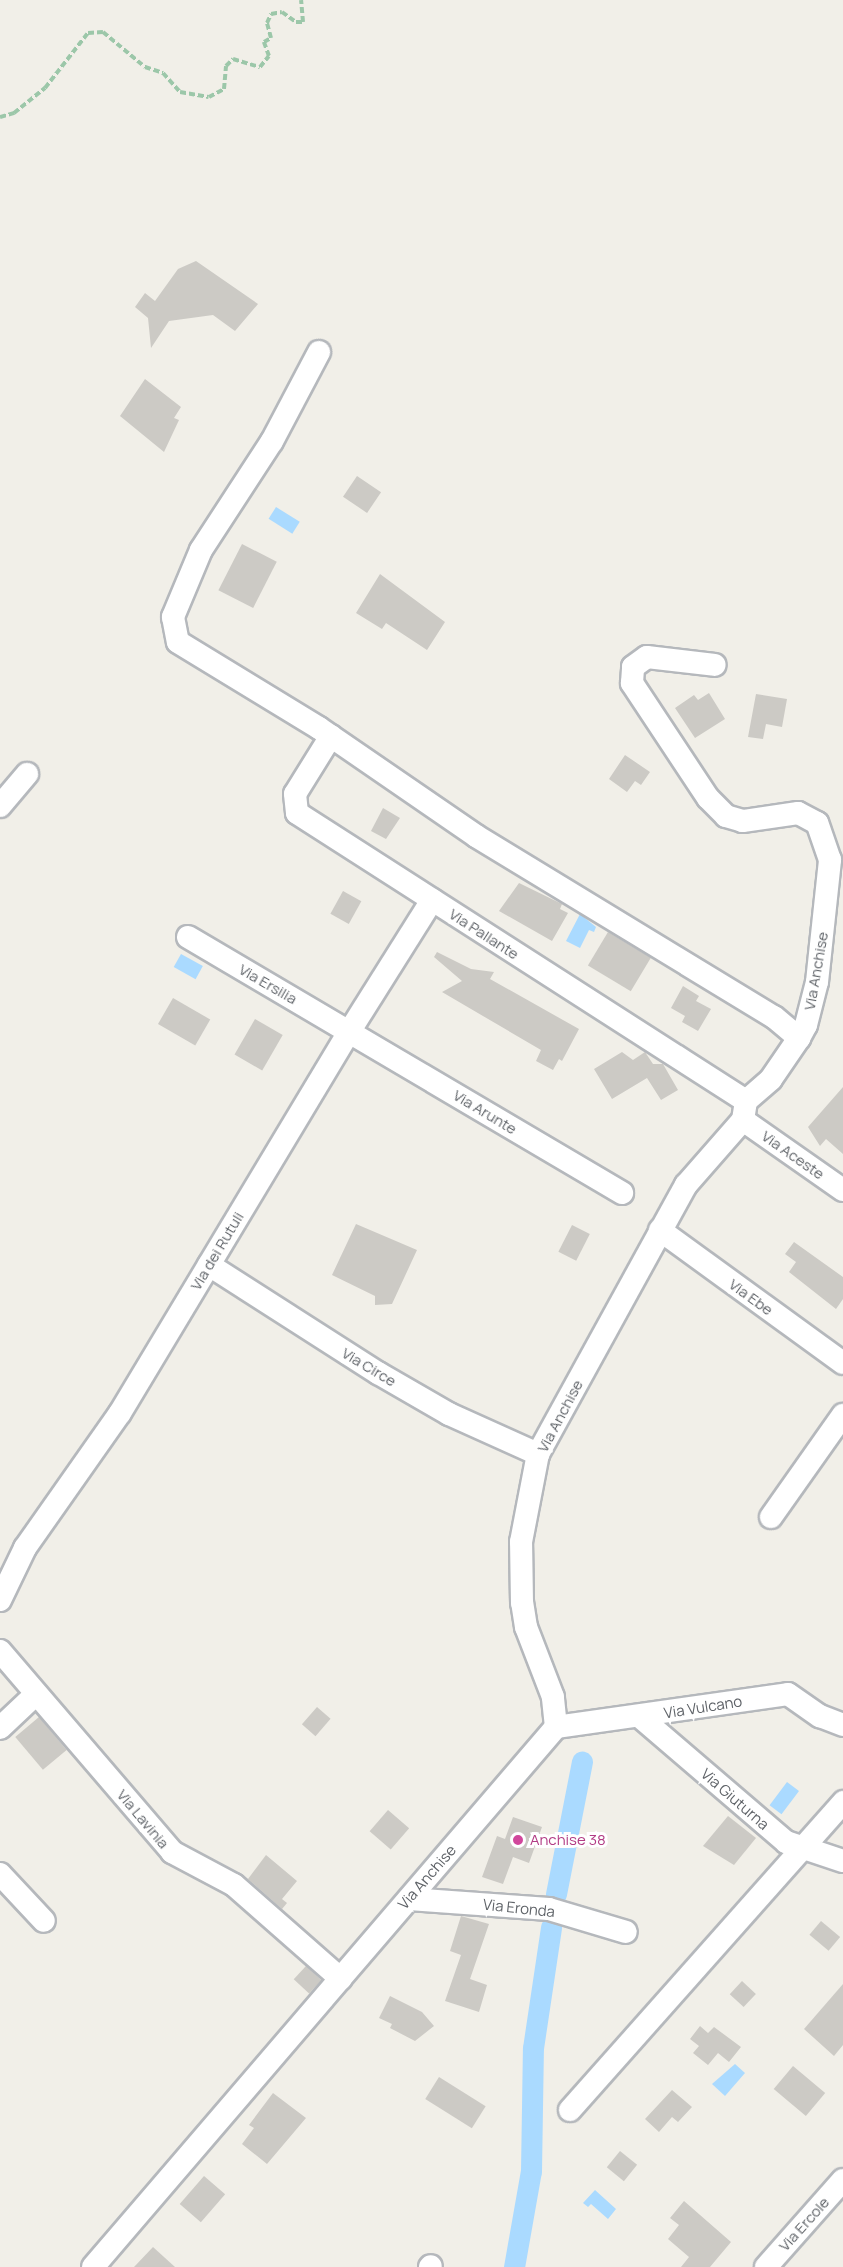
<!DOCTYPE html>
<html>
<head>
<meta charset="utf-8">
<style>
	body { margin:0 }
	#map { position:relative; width:843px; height:2267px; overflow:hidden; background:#f1efe8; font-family:Manrope,sans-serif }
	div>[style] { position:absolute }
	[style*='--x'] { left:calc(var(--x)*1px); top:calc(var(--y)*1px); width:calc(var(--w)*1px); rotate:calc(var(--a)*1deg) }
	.water>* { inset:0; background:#aadaff; transform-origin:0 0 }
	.canal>* { height:21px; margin:-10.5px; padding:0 10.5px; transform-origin:10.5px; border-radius:10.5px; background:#aadaff }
	.building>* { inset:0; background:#cccac5; transform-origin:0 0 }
	.path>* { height:4px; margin-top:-2px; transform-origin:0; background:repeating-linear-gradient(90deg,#9cc7a9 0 6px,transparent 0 9px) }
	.roads { filter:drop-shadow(2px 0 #b5b8bc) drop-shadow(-2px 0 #b5b8bc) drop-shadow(0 2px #b5b8bc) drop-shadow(0 -2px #b5b8bc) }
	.minor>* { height:22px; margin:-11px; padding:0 11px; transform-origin:11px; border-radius:11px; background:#fff }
	.dots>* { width:16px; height:16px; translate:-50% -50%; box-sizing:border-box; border:3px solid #fff; border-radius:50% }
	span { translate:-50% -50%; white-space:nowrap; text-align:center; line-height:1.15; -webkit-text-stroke:6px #fff; paint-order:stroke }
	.street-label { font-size:15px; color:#5f6368 }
	.hotel-label { font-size:15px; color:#b23c85 }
	.left { translate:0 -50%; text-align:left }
</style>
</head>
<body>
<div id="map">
	<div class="water">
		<i style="left:276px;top:507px;width:28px;height:14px;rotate:32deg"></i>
		<i style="clip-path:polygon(580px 914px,596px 927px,594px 932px,589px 930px,580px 948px,566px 941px)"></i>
		<i style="left:181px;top:954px;width:25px;height:15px;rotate:29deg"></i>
		<i style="left:787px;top:1782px;width:15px;height:29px;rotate:37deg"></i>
		<i style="clip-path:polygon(735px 2064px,745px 2073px,725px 2096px,712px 2084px)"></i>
		<i style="clip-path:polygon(595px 2190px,616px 2209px,608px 2219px,591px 2204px,588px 2207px,583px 2203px)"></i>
	</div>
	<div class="canal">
		<i style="--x:556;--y:1894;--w:135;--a:-78.9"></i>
		<i style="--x:514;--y:2267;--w:97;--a:-80"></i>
		<i style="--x:531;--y:2171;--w:123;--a:-89.1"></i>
		<i style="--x:533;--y:2048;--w:122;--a:-81.5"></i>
	</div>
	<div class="building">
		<i style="clip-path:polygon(196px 261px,258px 304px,235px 331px,213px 315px,169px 321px,151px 348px,148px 318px,135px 307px,145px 293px,155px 301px,178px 269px)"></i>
		<i style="clip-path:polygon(145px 379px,181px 407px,174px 418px,179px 420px,164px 452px,120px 416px)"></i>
		<i style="left:357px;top:476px;width:29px;height:25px;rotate:34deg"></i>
		<i style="left:242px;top:544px;width:39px;height:52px;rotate:27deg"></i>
		<i style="clip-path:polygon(380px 574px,445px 622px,427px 650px,386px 623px,382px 629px,356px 613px)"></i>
		<i style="clip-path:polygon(709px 693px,725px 719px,695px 738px,675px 708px,694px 695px,698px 700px)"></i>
		<i style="clip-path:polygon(756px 694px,787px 699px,782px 727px,766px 724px,763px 739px,748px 737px)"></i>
		<i style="clip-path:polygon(625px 755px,650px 772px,641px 785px,635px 781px,627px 792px,609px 779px)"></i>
		<i style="clip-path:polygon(383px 808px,400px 818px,386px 839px,371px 831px)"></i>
		<i style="clip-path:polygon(519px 883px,562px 904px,560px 909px,568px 913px,552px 941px,499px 911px)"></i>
		<i style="left:343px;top:891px;width:21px;height:26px;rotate:29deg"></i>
		<i style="left:608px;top:932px;width:50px;height:39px;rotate:31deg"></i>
		<i style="clip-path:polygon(437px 952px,471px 969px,494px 972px,490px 979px,579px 1029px,562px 1061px,559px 1059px,553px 1070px,536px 1061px,541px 1050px,442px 992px,462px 981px,434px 957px)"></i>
		<i style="clip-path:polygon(683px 986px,699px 996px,696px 1001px,711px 1009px,698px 1031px,682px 1022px,685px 1016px,671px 1008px)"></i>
		<i style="left:173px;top:998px;width:43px;height:30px;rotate:30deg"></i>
		<i style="left:255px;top:1019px;width:32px;height:41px;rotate:30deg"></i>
		<i style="clip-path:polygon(622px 1052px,633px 1060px,645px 1052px,653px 1064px,663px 1064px,678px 1090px,661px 1100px,647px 1078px,612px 1099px,594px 1069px)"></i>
		<i style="clip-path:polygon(843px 1087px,843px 1154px,826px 1139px,820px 1146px,808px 1127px)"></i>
		<i style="clip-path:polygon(356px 1224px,417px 1250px,392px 1304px,375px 1305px,375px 1296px,332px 1275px)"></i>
		<i style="left:572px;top:1225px;width:20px;height:30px;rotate:27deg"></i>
		<i style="clip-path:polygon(794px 1242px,843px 1277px,843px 1299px,836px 1309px,789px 1272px,796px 1262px,785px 1254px)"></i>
		<i style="left:317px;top:1707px;width:18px;height:23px;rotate:41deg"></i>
		<i style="left:39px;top:1717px;width:43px;height:31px;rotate:50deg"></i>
		<i style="left:388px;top:1810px;width:28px;height:28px;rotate:41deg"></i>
		<i style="clip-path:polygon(728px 1816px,756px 1838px,734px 1865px,703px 1846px)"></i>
		<i style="clip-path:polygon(513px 1817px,542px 1827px,529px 1863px,513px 1857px,503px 1884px,482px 1877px,497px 1836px,505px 1839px)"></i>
		<i style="clip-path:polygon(266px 1855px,297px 1881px,282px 1899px,287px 1903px,282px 1909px,248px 1879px)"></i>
		<i style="clip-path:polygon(461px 1916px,489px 1924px,470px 1979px,487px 1985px,479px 2012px,445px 2001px,461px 1955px,450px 1951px)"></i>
		<i style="left:821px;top:1921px;width:25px;height:18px;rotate:40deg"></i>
		<i style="left:306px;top:1966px;width:21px;height:18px;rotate:43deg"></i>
		<i style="left:742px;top:1981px;width:19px;height:18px;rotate:43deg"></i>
		<i style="clip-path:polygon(843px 1984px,843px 2045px,834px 2056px,804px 2029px)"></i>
		<i style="clip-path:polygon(390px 1996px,422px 2012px,434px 2026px,415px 2041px,390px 2028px,392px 2024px,379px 2018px)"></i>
		<i style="clip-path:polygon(700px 2026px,708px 2033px,714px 2027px,741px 2047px,729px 2062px,718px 2053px,708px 2065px,693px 2053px,699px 2046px,690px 2039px)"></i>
		<i style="left:793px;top:2066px;width:42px;height:30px;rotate:40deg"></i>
		<i style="left:439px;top:2077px;width:55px;height:26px;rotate:32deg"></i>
		<i style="clip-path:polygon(672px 2090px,692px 2107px,678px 2122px,672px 2117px,659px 2132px,645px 2119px)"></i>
		<i style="clip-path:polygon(273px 2093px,306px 2118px,267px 2164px,242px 2144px,254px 2128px,249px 2125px)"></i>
		<i style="left:620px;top:2151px;width:22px;height:21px;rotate:39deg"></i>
		<i style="left:204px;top:2176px;width:28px;height:37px;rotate:41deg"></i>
		<i style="clip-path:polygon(684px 2201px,731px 2242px,710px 2267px,681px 2267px,689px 2257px,668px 2239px,679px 2225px,670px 2218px)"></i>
		<i style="clip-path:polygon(153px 2247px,175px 2267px,134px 2267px)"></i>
	</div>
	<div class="path">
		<i style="--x:0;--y:117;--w:15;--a:-16"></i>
		<i style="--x:14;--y:113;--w:40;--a:-39"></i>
		<i style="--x:45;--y:88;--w:70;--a:-52"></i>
		<i style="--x:88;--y:33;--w:15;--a:-4"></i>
		<i style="--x:103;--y:32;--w:55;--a:39.8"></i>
		<i style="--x:145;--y:67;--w:19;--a:18"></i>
		<i style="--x:163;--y:73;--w:25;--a:48"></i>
		<i style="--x:180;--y:92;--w:29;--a:10"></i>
		<i style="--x:209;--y:97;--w:17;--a:-28"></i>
		<i style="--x:224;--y:89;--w:23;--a:-85"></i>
		<i style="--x:226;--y:66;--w:10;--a:-45"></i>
		<i style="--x:233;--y:59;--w:28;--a:17"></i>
		<i style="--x:260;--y:67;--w:14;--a:-51"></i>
		<i style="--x:269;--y:56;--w:15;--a:-110"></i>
		<i style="--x:264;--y:42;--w:8;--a:-30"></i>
		<i style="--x:271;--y:38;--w:16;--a:-105"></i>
		<i style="--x:267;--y:23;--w:10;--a:-66"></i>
		<i style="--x:271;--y:14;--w:11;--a:-10"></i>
		<i style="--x:282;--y:12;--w:17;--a:36"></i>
		<i style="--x:296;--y:22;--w:7;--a:0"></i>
		<i style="--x:303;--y:22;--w:22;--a:-95"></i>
	</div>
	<div class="roads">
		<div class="minor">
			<i style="--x:319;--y:352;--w:101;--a:117.8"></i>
			<i style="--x:272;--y:441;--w:130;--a:123.1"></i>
			<i style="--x:201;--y:550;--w:73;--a:112.7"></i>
			<i style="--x:173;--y:617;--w:25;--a:79"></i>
			<i style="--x:178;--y:642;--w:165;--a:31.4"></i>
			<i style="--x:319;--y:728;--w:191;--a:34.5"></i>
			<i style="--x:476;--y:836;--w:349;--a:31.3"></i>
			<i style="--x:774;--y:1017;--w:33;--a:40"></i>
			<i style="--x:331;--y:736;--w:68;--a:121.8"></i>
			<i style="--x:295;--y:794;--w:19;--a:84"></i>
			<i style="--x:297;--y:813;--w:533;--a:32.68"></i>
			<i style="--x:0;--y:806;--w:42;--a:-49.8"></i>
			<i style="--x:188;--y:937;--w:504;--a:30.53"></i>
			<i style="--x:743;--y:1120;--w:122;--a:35"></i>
			<i style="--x:660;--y:1230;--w:226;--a:36"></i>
			<i style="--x:209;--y:1265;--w:201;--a:32.6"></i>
			<i style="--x:378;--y:1373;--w:82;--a:30"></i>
			<i style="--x:449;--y:1414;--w:98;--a:24.2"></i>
			<i style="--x:771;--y:1517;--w:125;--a:-54.8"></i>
			<i style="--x:0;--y:1600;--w:58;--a:-64.3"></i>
			<i style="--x:25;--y:1548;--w:165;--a:-54.9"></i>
			<i style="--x:120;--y:1413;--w:445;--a:-59"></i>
			<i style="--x:349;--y:1032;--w:156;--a:-57.8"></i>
			<i style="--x:0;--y:1651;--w:265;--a:49.4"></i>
			<i style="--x:172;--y:1852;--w:70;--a:28"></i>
			<i style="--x:234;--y:1885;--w:142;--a:41.3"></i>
			<i style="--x:639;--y:1716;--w:194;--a:40.6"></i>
			<i style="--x:786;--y:1842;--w:60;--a:18.4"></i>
			<i style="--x:556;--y:1727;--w:234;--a:-8.1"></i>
			<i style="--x:788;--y:1694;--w:39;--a:35"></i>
			<i style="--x:820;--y:1716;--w:25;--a:21"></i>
			<i style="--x:0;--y:1728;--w:47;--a:-43.3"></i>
			<i style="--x:0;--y:1874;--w:64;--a:46.9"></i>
			<i style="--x:409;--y:1899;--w:140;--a:4.1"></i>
			<i style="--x:549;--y:1909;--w:80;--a:16.6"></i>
			<i style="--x:570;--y:2110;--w:412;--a:-48.4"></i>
			<i style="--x:93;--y:2267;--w:711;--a:-49.39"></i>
			<i style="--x:556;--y:1727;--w:30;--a:-96"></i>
			<i style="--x:553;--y:1697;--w:75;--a:-111.1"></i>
			<i style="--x:526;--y:1627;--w:24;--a:-99"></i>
			<i style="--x:522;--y:1603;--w:61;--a:-90.9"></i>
			<i style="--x:521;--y:1542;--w:90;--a:-79.1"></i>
			<i style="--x:538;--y:1454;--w:307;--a:-61.2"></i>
			<i style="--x:686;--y:1185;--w:86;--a:-48.8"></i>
			<i style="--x:743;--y:1120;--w:19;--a:-81"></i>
			<i style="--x:746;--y:1101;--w:33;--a:-41"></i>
			<i style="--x:771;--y:1079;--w:50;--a:-55.7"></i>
			<i style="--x:799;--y:1038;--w:15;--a:-62"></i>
			<i style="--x:806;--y:1025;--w:44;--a:-75.7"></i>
			<i style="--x:817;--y:982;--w:123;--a:-83.9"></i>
			<i style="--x:830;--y:860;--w:39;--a:-109"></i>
			<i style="--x:817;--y:823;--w:21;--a:-152"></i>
			<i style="--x:798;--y:813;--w:56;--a:171.7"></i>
			<i style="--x:743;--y:821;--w:18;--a:-164"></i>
			<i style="--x:726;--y:816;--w:25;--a:-135"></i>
			<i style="--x:708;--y:798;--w:138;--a:-123.5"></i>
			<i style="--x:632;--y:683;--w:16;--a:-86"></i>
			<i style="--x:633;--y:667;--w:17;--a:-36"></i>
			<i style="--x:647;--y:657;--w:68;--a:6.7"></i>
			<i style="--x:430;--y:2267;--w:1;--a:-45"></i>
			<i style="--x:766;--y:2267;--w:116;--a:-48.5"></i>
		</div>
	</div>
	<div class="dots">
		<i style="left:518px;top:1840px;background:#d1479c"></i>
	</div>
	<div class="street-label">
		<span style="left:484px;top:934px;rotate:33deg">Via Pallante</span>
		<span style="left:816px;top:971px;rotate:-80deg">Via Anchise</span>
		<span style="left:268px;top:984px;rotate:30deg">Via Ersilia</span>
		<span style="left:485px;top:1112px;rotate:31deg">Via Arunte</span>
		<span style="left:793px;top:1155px;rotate:35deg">Via Aceste</span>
		<span style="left:217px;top:1251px;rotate:-59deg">Via dei Rutuli</span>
		<span style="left:751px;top:1297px;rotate:36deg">Via Ebe</span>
		<span style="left:369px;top:1367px;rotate:31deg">Via Circe</span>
		<span style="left:560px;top:1416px;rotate:-62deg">Via Anchise</span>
		<span style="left:703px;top:1707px;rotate:-9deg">Via Vulcano</span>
		<span style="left:735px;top:1799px;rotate:41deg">Via Giuturna</span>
		<span style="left:143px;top:1819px;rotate:50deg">Via Lavinia</span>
		<span style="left:427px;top:1877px;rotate:-49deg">Via Anchise</span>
		<span style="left:519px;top:1908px;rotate:6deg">Via Eronda</span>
		<span style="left:804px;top:2224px;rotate:-48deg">Via Ercole</span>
	</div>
	<div class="hotel-label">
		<span class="left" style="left:530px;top:1840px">Anchise 38</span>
	</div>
</div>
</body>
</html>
